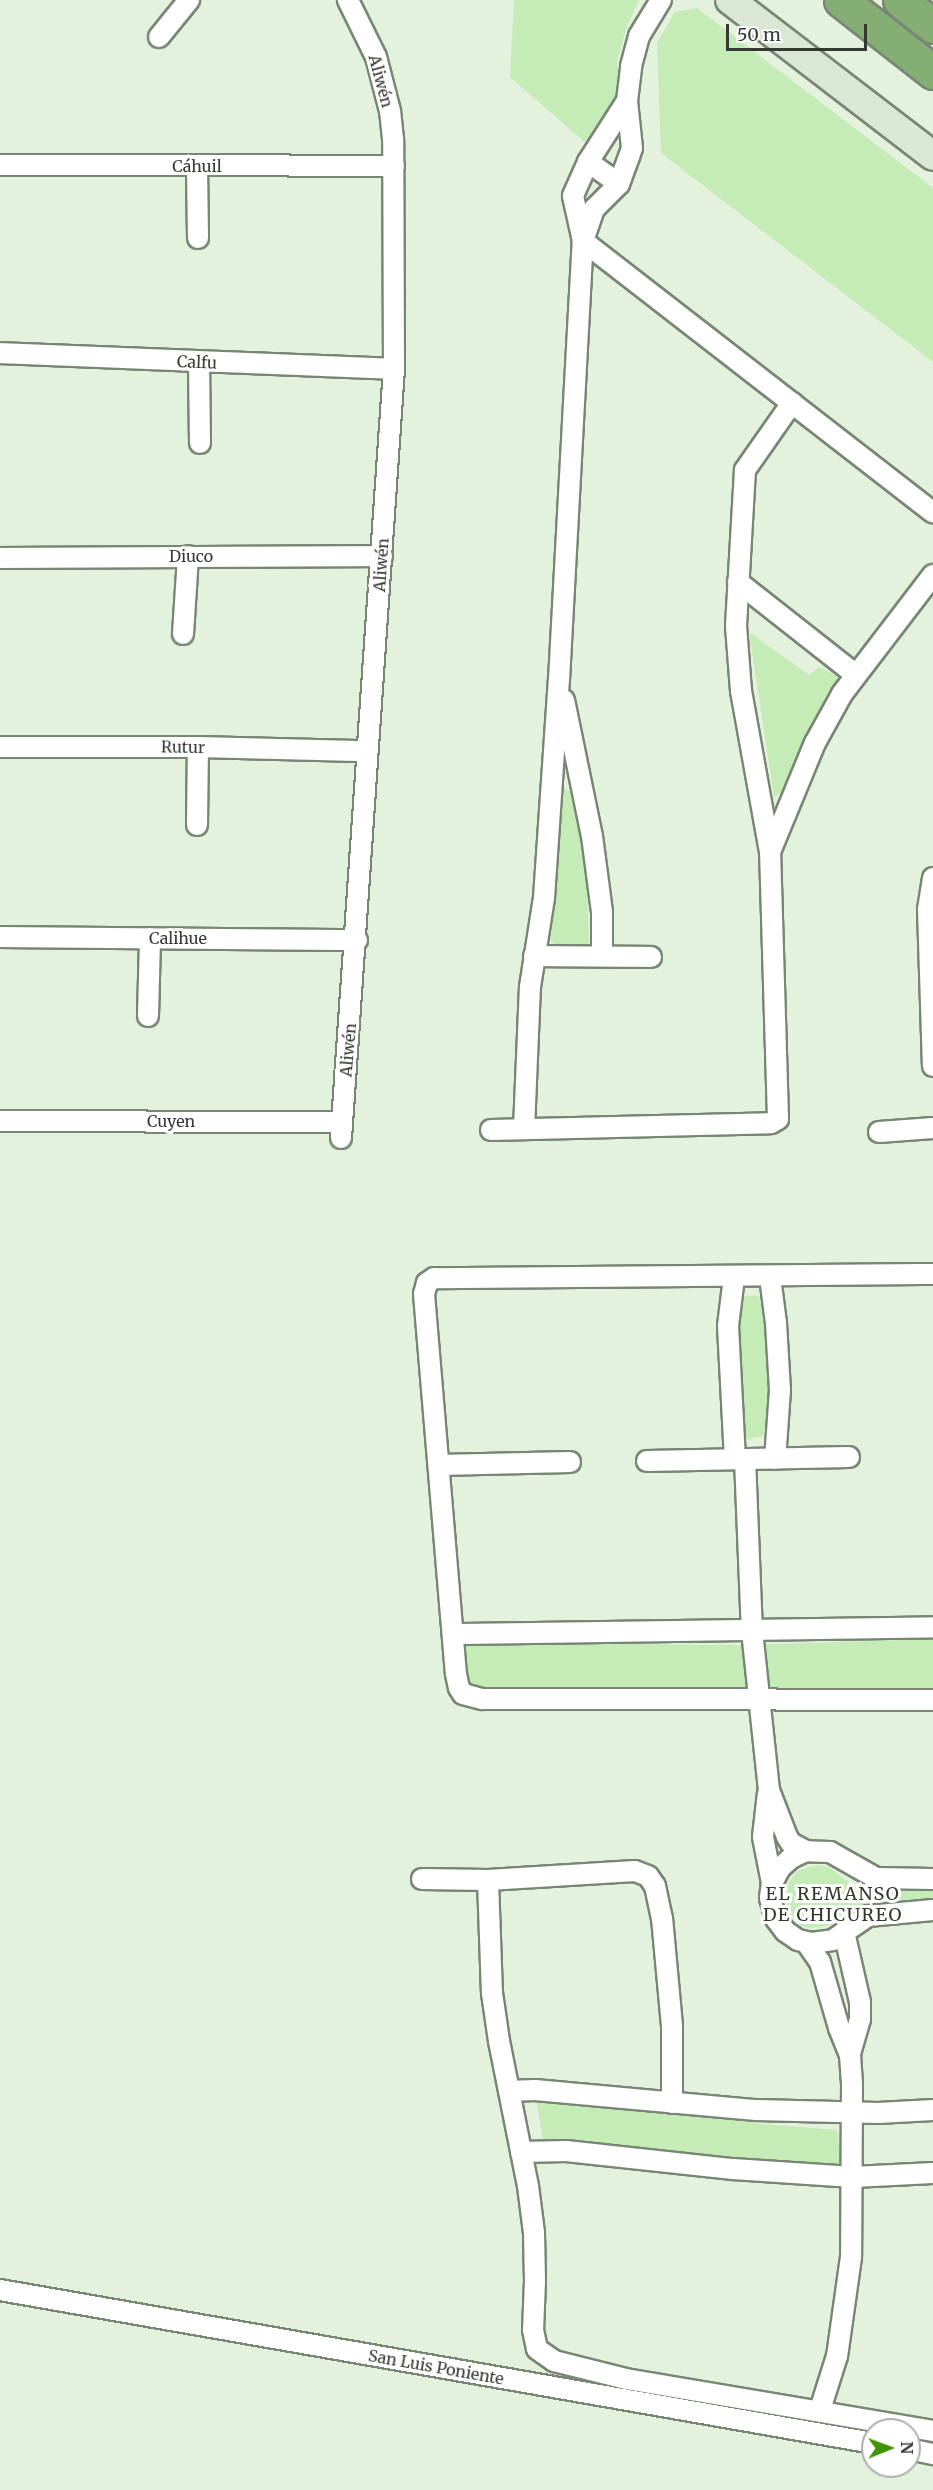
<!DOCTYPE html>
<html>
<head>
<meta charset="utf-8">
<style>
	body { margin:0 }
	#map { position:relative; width:933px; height:2490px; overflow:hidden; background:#e3f1dd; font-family:Merriweather,serif }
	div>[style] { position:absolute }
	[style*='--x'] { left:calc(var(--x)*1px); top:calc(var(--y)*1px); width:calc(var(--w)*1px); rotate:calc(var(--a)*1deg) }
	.green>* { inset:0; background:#c5ebb7 }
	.roads { filter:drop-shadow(2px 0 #798675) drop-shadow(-2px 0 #798675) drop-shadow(0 2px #798675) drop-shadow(0 -2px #798675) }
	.street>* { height:20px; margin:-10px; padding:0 10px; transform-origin:10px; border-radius:10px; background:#fff }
	.secondary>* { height:28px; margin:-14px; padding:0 14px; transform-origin:14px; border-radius:14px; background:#dae7d5 }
	.highway>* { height:33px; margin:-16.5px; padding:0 16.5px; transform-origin:16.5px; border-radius:16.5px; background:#84ae74 }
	span { translate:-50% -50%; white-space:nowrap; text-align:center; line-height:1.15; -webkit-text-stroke:6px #fff; paint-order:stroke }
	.street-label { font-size:16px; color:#343932 }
	.neighbourhood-label { font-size:18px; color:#2e392a; letter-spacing:1.5px }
	.north { position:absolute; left:861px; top:2418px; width:60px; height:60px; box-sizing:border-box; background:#fff; border:2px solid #aeb0ad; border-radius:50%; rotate:89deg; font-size:16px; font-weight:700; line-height:24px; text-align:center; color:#343932 }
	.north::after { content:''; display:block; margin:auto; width:21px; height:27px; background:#3f9402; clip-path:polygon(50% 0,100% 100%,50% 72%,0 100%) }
	.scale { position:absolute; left:726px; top:24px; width:141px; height:27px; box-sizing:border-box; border:3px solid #343932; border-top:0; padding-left:8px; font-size:18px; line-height:21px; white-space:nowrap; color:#343932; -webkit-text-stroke:4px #fff; paint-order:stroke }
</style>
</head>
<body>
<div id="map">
	<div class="green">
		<i style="clip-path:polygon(514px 0,639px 0,627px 26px,617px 61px,621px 95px,587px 144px,510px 77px)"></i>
		<i style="clip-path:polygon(697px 8px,933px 188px,933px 362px,661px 153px,657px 43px,675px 12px)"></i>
		<i style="clip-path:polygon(749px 632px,809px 675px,819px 667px,837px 676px,838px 685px,813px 724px,788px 788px,774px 797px)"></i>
		<i style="clip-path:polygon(561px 787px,571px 792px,586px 862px,589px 941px,586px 947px,556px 947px,551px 940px)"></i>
		<i style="clip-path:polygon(758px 1295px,768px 1326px,774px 1390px,763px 1436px,744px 1440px,736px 1322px,739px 1297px)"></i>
		<i style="clip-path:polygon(933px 1639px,933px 1694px,483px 1693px,464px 1685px,463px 1643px,745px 1645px)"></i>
		<i style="clip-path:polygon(817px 1865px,828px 1867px,856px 1887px,866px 1890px,875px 1892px,933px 1890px,933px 1898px,865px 1905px,852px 1909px,831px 1925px,810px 1928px,800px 1925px,787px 1909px,785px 1888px,797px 1871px)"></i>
		<i style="clip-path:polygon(536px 2100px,583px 2101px,762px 2124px,837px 2130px,842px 2167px,544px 2144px)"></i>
	</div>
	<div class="roads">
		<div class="street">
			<i style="--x:159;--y:37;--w:48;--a:-51"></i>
			<i style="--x:627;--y:101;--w:72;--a:122.6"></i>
			<i style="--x:588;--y:162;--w:37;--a:114"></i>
			<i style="--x:573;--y:196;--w:46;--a:77.5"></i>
			<i style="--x:583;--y:241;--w:443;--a:37.8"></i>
			<i style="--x:588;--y:162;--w:38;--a:35"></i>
			<i style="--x:0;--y:165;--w:394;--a:0.1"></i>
			<i style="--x:197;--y:166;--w:72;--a:89.2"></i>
			<i style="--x:0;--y:353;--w:394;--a:2.3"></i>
			<i style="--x:199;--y:362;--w:81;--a:89.3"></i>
			<i style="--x:0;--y:558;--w:382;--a:-0.3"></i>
			<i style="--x:738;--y:582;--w:149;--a:38.2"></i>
			<i style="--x:183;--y:634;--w:78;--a:-86.3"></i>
			<i style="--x:564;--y:700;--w:139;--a:78.4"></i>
			<i style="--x:592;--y:836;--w:77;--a:82.5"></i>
			<i style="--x:602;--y:912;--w:44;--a:90"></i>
			<i style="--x:0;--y:747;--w:198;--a:0"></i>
			<i style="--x:198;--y:747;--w:169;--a:1.4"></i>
			<i style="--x:197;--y:825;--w:78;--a:-89.3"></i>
			<i style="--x:770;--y:852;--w:118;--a:-67.6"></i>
			<i style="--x:815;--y:743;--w:56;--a:-61.1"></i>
			<i style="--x:842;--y:694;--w:150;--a:-52.6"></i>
			<i style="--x:933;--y:878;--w:31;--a:99"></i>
			<i style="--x:928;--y:909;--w:157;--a:88.2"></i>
			<i style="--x:0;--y:937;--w:357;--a:0.5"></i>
			<i style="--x:534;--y:956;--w:117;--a:0.5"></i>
			<i style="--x:148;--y:1016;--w:78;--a:-88.5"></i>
			<i style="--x:0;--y:1121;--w:342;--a:0.2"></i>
			<i style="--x:524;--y:1129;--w:142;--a:-87.6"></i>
			<i style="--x:530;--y:987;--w:90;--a:-81.1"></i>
			<i style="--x:544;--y:898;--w:219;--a:-86.1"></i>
			<i style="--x:559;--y:680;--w:440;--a:-86.9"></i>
			<i style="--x:583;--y:241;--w:34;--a:-71"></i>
			<i style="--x:594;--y:209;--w:35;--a:-45"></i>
			<i style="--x:619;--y:184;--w:29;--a:-70"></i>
			<i style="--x:629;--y:157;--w:9;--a:-72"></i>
			<i style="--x:632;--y:148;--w:47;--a:-96.1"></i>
			<i style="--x:627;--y:101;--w:35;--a:-83"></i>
			<i style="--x:631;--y:66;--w:31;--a:-75"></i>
			<i style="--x:639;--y:36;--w:42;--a:-58.6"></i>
			<i style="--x:491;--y:1130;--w:280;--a:-1.4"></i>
			<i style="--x:771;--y:1123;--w:8;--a:-30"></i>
			<i style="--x:778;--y:1119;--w:267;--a:-91.7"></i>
			<i style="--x:770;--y:852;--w:164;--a:-100.2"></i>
			<i style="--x:741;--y:691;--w:65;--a:-94.4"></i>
			<i style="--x:736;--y:626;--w:156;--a:-86.7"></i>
			<i style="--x:745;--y:470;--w:82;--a:-55"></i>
			<i style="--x:879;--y:1132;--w:54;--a:-4.2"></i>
			<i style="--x:341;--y:1138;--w:771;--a:-86.06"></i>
			<i style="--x:394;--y:369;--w:230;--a:-90.2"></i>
			<i style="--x:393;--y:139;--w:28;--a:-96"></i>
			<i style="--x:390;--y:111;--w:56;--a:-104.5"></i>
			<i style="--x:376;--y:57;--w:64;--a:-116.2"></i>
			<i style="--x:933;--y:1274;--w:499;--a:179.5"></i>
			<i style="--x:434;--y:1278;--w:9;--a:144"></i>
			<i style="--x:427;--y:1283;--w:11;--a:105"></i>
			<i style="--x:424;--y:1294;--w:381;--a:85.2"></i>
			<i style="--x:456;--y:1674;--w:14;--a:78"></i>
			<i style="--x:459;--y:1688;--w:7;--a:56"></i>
			<i style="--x:463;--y:1694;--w:20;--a:15"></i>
			<i style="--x:482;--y:1699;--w:451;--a:0.1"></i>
			<i style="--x:734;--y:1277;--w:49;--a:97"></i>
			<i style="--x:728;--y:1326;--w:133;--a:87"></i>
			<i style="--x:770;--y:1277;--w:46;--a:82.6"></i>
			<i style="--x:776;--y:1323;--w:67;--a:86.6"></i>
			<i style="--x:780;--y:1390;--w:69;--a:94.1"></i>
			<i style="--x:745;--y:1459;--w:172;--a:87.7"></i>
			<i style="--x:752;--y:1631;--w:160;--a:83.9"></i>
			<i style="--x:769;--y:1790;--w:50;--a:69"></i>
			<i style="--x:787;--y:1837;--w:7;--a:56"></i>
			<i style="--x:791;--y:1843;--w:17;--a:28"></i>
			<i style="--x:647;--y:1461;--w:202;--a:-1.1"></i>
			<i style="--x:439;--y:1465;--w:131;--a:-1.3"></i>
			<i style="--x:453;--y:1634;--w:480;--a:-0.8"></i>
			<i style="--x:768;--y:1793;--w:44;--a:96.5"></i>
			<i style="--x:763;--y:1837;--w:47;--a:78.9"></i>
			<i style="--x:422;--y:1879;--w:66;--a:0.9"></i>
			<i style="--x:488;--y:1880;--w:147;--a:-3.5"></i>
			<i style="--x:635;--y:1871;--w:14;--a:21"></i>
			<i style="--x:648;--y:1876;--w:12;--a:55"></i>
			<i style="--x:655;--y:1886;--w:33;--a:78"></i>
			<i style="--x:662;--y:1918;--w:108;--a:84.7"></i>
			<i style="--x:672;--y:2026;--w:77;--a:90"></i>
			<i style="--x:933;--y:1879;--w:57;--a:-179"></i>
			<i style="--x:876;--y:1878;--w:53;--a:-150.5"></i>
			<i style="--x:830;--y:1852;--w:24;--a:-178"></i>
			<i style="--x:806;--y:1851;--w:17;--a:155"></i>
			<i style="--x:791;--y:1858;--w:15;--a:138"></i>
			<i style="--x:780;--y:1868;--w:17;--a:118"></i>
			<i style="--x:772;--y:1883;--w:15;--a:98"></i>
			<i style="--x:770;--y:1898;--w:22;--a:74"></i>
			<i style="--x:776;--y:1919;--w:15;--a:53"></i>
			<i style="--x:785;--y:1931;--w:16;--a:35"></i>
			<i style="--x:798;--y:1940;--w:14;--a:12"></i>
			<i style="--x:812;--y:1943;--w:21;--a:-8"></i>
			<i style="--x:833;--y:1940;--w:42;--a:-34.4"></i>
			<i style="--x:868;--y:1916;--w:65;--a:-5.3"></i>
			<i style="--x:488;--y:1880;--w:113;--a:88"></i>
			<i style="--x:492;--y:1993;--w:49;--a:81.7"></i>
			<i style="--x:499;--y:2041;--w:148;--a:78.7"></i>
			<i style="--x:528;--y:2186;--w:47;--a:82.7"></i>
			<i style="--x:534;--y:2233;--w:48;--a:88.8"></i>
			<i style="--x:535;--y:2281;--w:49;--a:92.3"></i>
			<i style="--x:533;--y:2330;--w:19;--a:78"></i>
			<i style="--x:537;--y:2349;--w:21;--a:35"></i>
			<i style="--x:554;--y:2361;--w:74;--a:14"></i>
			<i style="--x:626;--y:2379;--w:311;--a:9.6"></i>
			<i style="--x:844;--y:1932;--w:72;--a:77.1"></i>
			<i style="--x:860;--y:2002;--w:17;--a:90"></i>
			<i style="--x:860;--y:2019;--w:37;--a:106"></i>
			<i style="--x:806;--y:1942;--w:24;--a:55"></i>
			<i style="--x:820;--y:1962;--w:69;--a:73.9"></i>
			<i style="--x:839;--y:2028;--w:29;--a:68"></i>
			<i style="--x:850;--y:2055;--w:30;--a:86"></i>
			<i style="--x:852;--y:2085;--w:172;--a:90.3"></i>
			<i style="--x:851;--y:2257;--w:100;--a:98"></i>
			<i style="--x:837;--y:2356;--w:57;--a:107.5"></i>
			<i style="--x:509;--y:2091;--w:26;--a:-2"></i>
			<i style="--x:535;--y:2090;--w:222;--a:5.2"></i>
			<i style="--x:756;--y:2110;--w:122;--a:1.4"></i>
			<i style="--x:878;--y:2113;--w:55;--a:-3.1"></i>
			<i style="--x:521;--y:2152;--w:45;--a:-1.3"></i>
			<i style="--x:566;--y:2151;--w:168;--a:6.2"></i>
			<i style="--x:733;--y:2169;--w:120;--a:3.8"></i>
			<i style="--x:853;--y:2177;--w:80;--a:-2.9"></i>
			<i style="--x:0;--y:2290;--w:886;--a:9.94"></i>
			<i style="--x:909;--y:2449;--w:25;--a:12"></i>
		</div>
		<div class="secondary">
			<i style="--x:730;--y:0;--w:256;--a:37.5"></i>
		</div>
		<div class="highway">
			<i style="--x:841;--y:0;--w:117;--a:38"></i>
			<i style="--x:900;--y:0;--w:42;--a:38.2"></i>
		</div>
	</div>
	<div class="street-label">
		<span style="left:381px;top:81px;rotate:75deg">Aliwén</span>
		<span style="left:197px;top:166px">Cáhuil</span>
		<span style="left:197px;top:362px;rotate:2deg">Calfu</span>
		<span style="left:191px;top:556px">Diuco</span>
		<span style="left:381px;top:565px;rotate:-86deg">Aliwén</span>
		<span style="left:183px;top:747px;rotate:1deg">Rutur</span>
		<span style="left:178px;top:938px">Calihue</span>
		<span style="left:348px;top:1050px;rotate:-85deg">Aliwén</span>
		<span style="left:171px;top:1121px">Cuyen</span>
		<span style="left:436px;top:2367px;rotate:10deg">San Luis Poniente</span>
	</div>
	<div class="neighbourhood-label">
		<span style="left:833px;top:1905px">EL REMANSO<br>DE CHICUREO</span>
	</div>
	<div class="north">N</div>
	<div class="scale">50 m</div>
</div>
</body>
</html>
